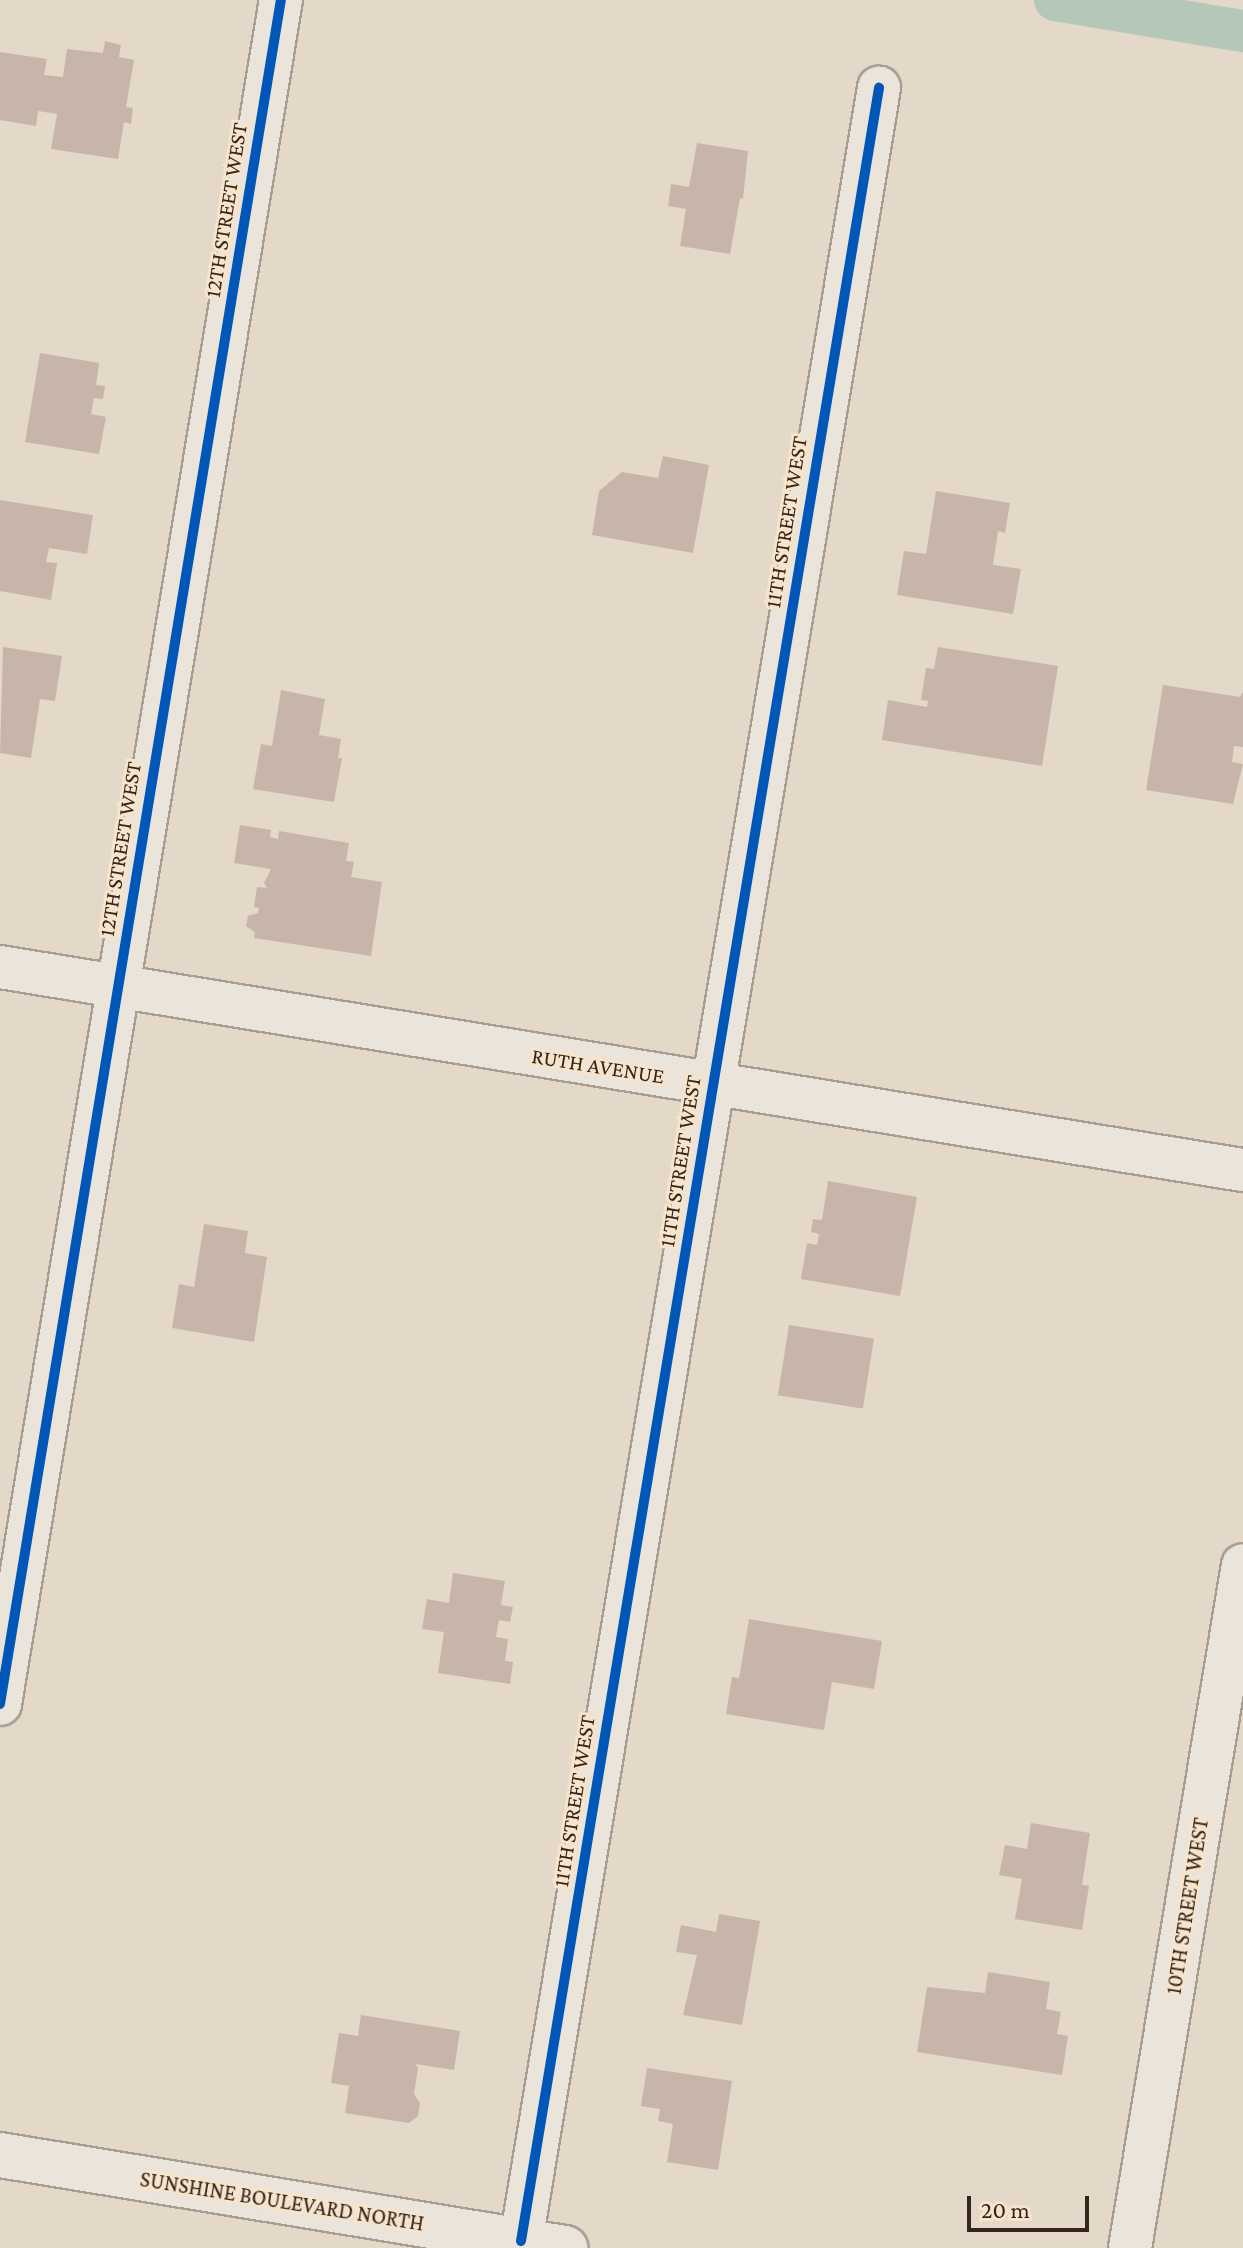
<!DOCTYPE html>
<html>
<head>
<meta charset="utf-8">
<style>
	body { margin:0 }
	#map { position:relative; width:1243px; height:2248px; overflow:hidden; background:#e4d8c8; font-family:"Crimson Pro",serif }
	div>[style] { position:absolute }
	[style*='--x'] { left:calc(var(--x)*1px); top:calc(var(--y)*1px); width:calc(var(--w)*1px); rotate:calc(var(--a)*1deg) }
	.canal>* { height:42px; margin:-21px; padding:0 21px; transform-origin:21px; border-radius:21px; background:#b5c7b9 }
	.building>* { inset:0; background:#c7b5a9; transform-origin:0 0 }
	.roads { filter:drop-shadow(2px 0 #a89d92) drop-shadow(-2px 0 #a89d92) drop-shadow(0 2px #a89d92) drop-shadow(0 -2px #a89d92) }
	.minor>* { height:42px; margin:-21px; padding:0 21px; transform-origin:21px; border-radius:21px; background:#ebe4db }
	.tertiary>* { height:44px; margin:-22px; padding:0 22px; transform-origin:22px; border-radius:22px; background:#ebe4db }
	.cycleway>* { height:10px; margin:-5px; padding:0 5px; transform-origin:5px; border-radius:5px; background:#0057b8 }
	span { translate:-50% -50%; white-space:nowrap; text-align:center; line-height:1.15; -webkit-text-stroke:6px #f6e4cc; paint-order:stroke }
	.street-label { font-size:22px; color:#35241b }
	.scale { position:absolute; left:967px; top:2196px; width:122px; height:36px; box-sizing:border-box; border:4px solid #35241b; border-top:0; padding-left:10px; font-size:24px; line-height:28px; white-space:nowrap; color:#35241b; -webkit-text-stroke:6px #f6e4cc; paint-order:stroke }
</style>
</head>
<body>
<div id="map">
	<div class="canal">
		<i style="--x:1055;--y:0;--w:191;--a:9.4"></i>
	</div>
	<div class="building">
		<i style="clip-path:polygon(105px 41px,121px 45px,119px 57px,134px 60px,126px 107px,133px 108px,131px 124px,124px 122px,118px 159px,51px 149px,57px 114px,38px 111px,36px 126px,0 120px,0 52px,47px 59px,44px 75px,63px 77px,67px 49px,103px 53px)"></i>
		<i style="clip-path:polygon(697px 143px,748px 151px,743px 199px,740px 198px,730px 254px,680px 246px,686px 209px,668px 206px,671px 184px,689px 187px)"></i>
		<i style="clip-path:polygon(40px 353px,99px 363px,96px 385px,105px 386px,103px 399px,94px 398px,91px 414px,106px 417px,99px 454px,25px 442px)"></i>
		<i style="clip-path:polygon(663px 456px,709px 465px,693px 553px,592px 535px,599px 491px,622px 472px,658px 478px)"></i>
		<i style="clip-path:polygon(936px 491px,1010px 503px,1005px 533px,998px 531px,993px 565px,1021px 569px,1013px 614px,897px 595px,904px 551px,926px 554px)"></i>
		<i style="clip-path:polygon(0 500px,93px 515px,87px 554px,49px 548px,46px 562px,57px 563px,51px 600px,0 591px)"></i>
		<i style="clip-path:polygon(3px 647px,62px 656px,55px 701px,40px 699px,31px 758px,0 753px)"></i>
		<i style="clip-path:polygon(938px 647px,1058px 666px,1042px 766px,882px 740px,888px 700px,927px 707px,928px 701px,921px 700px,926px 668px,934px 669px)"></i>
		<i style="clip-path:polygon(1163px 685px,1240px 697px,1243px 692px,1243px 747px,1234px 746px,1232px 762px,1243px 764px,1233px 804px,1146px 790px)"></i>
		<i style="clip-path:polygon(281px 690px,325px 699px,319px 735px,341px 739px,338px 758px,342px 758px,334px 802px,253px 789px,261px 744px,272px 746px)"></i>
		<i style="clip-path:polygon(240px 825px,271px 830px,270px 837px,278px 839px,279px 831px,349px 843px,346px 861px,354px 862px,351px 877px,382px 882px,371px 956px,254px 938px,255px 932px,246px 926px,248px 916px,258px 913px,259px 908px,254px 907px,257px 887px,267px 888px,264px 883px,271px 869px,234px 863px)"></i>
		<i style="clip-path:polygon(828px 1181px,917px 1197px,900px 1296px,801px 1279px,807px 1243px,817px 1245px,819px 1234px,811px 1232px,813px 1219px,822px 1220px)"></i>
		<i style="clip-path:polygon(204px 1224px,248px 1231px,245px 1253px,267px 1257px,254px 1342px,172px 1328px,179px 1284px,194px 1287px)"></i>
		<i style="left:789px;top:1325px;width:86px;height:71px;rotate:9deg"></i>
		<i style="clip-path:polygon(453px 1573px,505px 1581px,501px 1605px,513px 1607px,510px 1622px,499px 1620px,496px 1637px,508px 1639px,505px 1661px,513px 1662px,510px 1684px,438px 1673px,444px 1632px,422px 1629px,427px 1599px,449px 1603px)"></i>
		<i style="clip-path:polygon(749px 1619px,882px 1641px,874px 1689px,832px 1682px,824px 1730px,726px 1714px,732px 1677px,739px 1678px)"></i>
		<i style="clip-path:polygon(1031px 1823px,1090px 1833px,1082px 1885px,1089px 1886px,1082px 1930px,1015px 1919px,1022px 1879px,999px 1875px,1005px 1845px,1027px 1849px)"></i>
		<i style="clip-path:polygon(719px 1914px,760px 1921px,742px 2025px,683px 2015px,697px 1955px,676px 1952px,681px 1925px,716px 1932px)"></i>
		<i style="clip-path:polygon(988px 1972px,1050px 1982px,1046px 2009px,1061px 2012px,1057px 2034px,1068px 2036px,1062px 2075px,917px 2052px,927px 1987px,985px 1993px)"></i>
		<i style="clip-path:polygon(361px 2015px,460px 2031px,454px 2070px,415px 2064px,418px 2068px,414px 2094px,420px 2103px,418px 2116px,409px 2123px,345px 2113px,349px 2086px,331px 2083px,339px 2033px,358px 2036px)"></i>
		<i style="clip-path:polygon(647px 2068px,732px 2081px,718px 2170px,667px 2162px,673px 2124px,658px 2121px,660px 2109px,641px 2106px)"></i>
	</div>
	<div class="roads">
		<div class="minor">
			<i style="--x:0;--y:967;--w:1259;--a:9.28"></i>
			<i style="--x:0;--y:1704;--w:1727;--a:-80.64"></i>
			<i style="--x:521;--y:2241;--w:2183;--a:-80.56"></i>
			<i style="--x:1130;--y:2248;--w:692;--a:-80.61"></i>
		</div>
		<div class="tertiary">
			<i style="--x:0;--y:2155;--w:573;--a:9.35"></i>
		</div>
	</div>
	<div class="cycleway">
		<i style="--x:0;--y:1704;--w:1727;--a:-80.64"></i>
		<i style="--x:521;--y:2241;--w:2183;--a:-80.56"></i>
	</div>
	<div class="street-label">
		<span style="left:226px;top:210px;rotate:-81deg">12TH STREET WEST</span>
		<span style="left:786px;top:522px;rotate:-81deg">11TH STREET WEST</span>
		<span style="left:120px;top:849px;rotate:-81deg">12TH STREET WEST</span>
		<span style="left:598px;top:1066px;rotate:9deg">RUTH AVENUE</span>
		<span style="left:680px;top:1161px;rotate:-81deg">11TH STREET WEST</span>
		<span style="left:574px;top:1801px;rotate:-81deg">11TH STREET WEST</span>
		<span style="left:1187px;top:1906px;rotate:-81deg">10TH STREET WEST</span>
		<span style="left:282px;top:2201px;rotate:9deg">SUNSHINE BOULEVARD NORTH</span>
	</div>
	<div class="scale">20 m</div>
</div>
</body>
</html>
